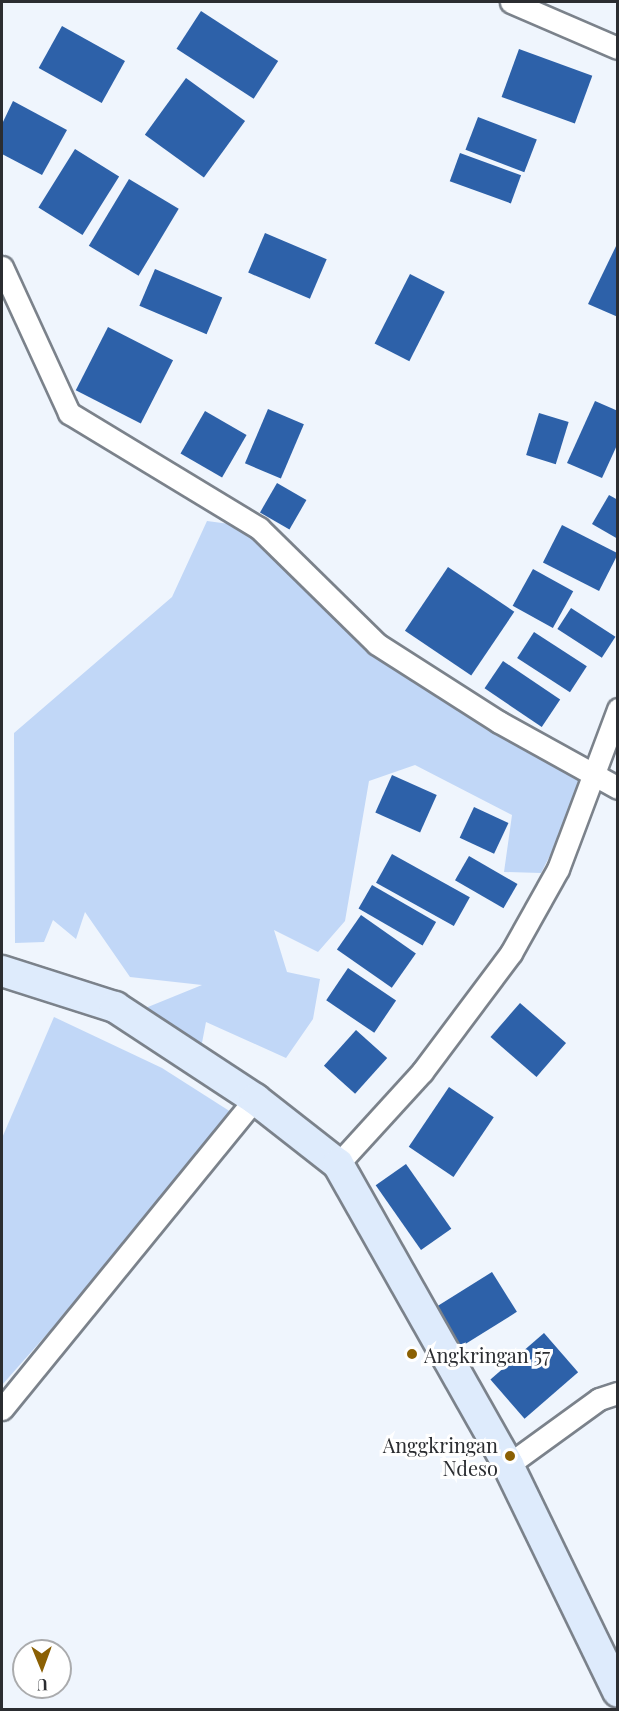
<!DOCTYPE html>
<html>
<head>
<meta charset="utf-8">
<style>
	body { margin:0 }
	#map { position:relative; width:619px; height:1711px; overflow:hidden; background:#eff5fd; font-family:"Playfair Display",serif }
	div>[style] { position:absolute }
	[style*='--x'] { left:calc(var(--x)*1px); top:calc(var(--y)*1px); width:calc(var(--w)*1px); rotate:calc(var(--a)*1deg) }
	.green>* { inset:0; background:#c1d7f7 }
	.building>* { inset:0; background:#2d61a9; transform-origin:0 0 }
	.roads { filter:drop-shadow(2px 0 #7b828b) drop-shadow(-2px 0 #7b828b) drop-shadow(0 2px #7b828b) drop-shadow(0 -2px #7b828b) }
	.street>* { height:21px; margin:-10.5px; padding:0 10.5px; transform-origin:10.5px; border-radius:10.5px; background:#fff }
	.secondary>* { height:30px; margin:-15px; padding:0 15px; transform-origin:15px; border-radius:15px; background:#deebfc }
	.dots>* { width:16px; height:16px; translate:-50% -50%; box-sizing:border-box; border:3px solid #fff; border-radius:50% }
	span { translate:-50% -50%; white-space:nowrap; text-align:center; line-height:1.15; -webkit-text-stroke:6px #fff; paint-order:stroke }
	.poi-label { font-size:20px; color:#2b2d31 }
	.left { translate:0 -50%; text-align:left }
	.right { translate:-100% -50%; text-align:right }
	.frame { position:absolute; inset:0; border:3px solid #2b2d31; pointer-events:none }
	.north { position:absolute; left:12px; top:1639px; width:60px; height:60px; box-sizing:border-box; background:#fff; border:2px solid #aaabad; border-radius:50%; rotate:179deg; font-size:16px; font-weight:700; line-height:24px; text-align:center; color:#2b2d31 }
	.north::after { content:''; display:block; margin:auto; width:21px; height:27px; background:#8b6003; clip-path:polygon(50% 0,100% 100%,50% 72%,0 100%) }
</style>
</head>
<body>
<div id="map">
	<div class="green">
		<i style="clip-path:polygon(207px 521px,259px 528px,377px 644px,591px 775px,541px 873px,504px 872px,512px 815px,415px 765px,369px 781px,345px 921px,318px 952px,274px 930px,287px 972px,320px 979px,313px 1019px,286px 1058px,206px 1022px,201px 1048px,143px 1009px,202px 985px,130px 977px,85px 912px,76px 939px,53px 920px,44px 942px,15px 943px,14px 733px,172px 597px)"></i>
		<i style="clip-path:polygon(54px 1017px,162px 1068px,231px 1112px,169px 1196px,2px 1385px,2px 1138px)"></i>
	</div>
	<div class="building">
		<i style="left:201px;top:11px;width:92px;height:45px;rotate:33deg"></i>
		<i style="left:62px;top:26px;width:72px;height:48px;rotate:29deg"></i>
		<i style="left:519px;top:49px;width:78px;height:51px;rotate:20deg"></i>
		<i style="left:186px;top:78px;width:73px;height:70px;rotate:36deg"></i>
		<i style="clip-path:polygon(13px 101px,67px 130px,42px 175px,2px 154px,2px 124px)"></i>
		<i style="left:478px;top:117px;width:63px;height:35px;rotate:21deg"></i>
		<i style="left:75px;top:149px;width:52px;height:69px;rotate:32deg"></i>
		<i style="left:460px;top:153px;width:65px;height:30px;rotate:20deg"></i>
		<i style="left:129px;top:179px;width:58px;height:78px;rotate:31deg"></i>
		<i style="left:265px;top:233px;width:67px;height:43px;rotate:23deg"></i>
		<i style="clip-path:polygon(618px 242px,618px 317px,588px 304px)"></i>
		<i style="left:155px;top:269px;width:73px;height:40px;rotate:23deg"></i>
		<i style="left:410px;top:274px;width:39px;height:78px;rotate:27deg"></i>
		<i style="left:108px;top:327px;width:73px;height:71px;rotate:27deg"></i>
		<i style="clip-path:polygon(595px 401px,618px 411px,618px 443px,602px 478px,567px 463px)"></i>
		<i style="left:268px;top:409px;width:39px;height:59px;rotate:23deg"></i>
		<i style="left:205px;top:411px;width:48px;height:49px;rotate:30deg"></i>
		<i style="left:539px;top:413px;width:31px;height:44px;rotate:17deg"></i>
		<i style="left:277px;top:483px;width:34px;height:34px;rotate:30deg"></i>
		<i style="clip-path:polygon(609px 495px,618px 500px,618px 539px,592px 524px)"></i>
		<i style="left:562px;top:525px;width:63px;height:42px;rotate:27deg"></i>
		<i style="left:448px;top:567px;width:80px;height:77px;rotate:34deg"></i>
		<i style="left:533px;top:569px;width:46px;height:42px;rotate:29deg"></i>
		<i style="left:571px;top:608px;width:53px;height:25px;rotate:33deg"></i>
		<i style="left:534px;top:632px;width:63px;height:31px;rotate:33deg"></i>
		<i style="left:503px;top:661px;width:69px;height:33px;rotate:34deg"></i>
		<i style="left:392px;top:775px;width:49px;height:41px;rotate:24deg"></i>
		<i style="left:474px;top:807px;width:38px;height:34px;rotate:25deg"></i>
		<i style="left:392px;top:854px;width:89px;height:33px;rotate:29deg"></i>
		<i style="left:469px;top:856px;width:56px;height:28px;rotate:30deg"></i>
		<i style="left:372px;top:885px;width:74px;height:27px;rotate:30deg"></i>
		<i style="left:361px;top:915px;width:67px;height:42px;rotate:35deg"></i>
		<i style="left:348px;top:968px;width:58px;height:39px;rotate:34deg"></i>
		<i style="left:520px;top:1003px;width:61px;height:45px;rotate:41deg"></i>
		<i style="left:356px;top:1030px;width:42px;height:48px;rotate:42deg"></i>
		<i style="left:449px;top:1087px;width:54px;height:72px;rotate:34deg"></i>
		<i style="left:406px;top:1164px;width:79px;height:37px;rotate:55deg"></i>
		<i style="left:492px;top:1272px;width:47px;height:67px;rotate:58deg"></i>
		<i style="left:544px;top:1333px;width:52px;height:71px;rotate:49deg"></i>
	</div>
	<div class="roads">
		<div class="street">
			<i style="--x:511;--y:2;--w:116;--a:23.3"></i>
			<i style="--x:2;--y:267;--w:161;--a:65.3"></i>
			<i style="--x:69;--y:413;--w:222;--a:31.2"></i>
			<i style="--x:259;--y:528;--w:165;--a:44.5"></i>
			<i style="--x:377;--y:644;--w:145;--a:32.6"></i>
			<i style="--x:499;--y:722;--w:136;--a:29"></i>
			<i style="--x:338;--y:1164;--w:125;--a:-47.6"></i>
			<i style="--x:422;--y:1072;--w:149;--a:-53.2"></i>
			<i style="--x:511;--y:953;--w:96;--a:-60.8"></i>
			<i style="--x:558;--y:869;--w:171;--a:-69.4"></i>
			<i style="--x:2;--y:1409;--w:400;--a:-50.8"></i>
			<i style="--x:508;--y:1465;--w:112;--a:-36"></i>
			<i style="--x:599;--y:1399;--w:20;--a:-18"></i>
		</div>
		<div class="secondary">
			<i style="--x:2;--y:971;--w:119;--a:17.7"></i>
			<i style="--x:115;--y:1007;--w:168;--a:33.3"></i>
			<i style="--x:255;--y:1099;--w:105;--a:38.1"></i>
			<i style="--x:338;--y:1164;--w:346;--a:60.5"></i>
			<i style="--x:508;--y:1465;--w:252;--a:64.1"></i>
		</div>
	</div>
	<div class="dots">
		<i style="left:412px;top:1354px;background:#8b6003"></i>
		<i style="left:510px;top:1456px;background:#8b6003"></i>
	</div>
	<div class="poi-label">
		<span class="left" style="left:424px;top:1354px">Angkringan 57</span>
		<span class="right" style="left:498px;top:1456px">Anggkringan<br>Ndeso</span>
	</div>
	<div class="frame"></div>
	<div class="north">U</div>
</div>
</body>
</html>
